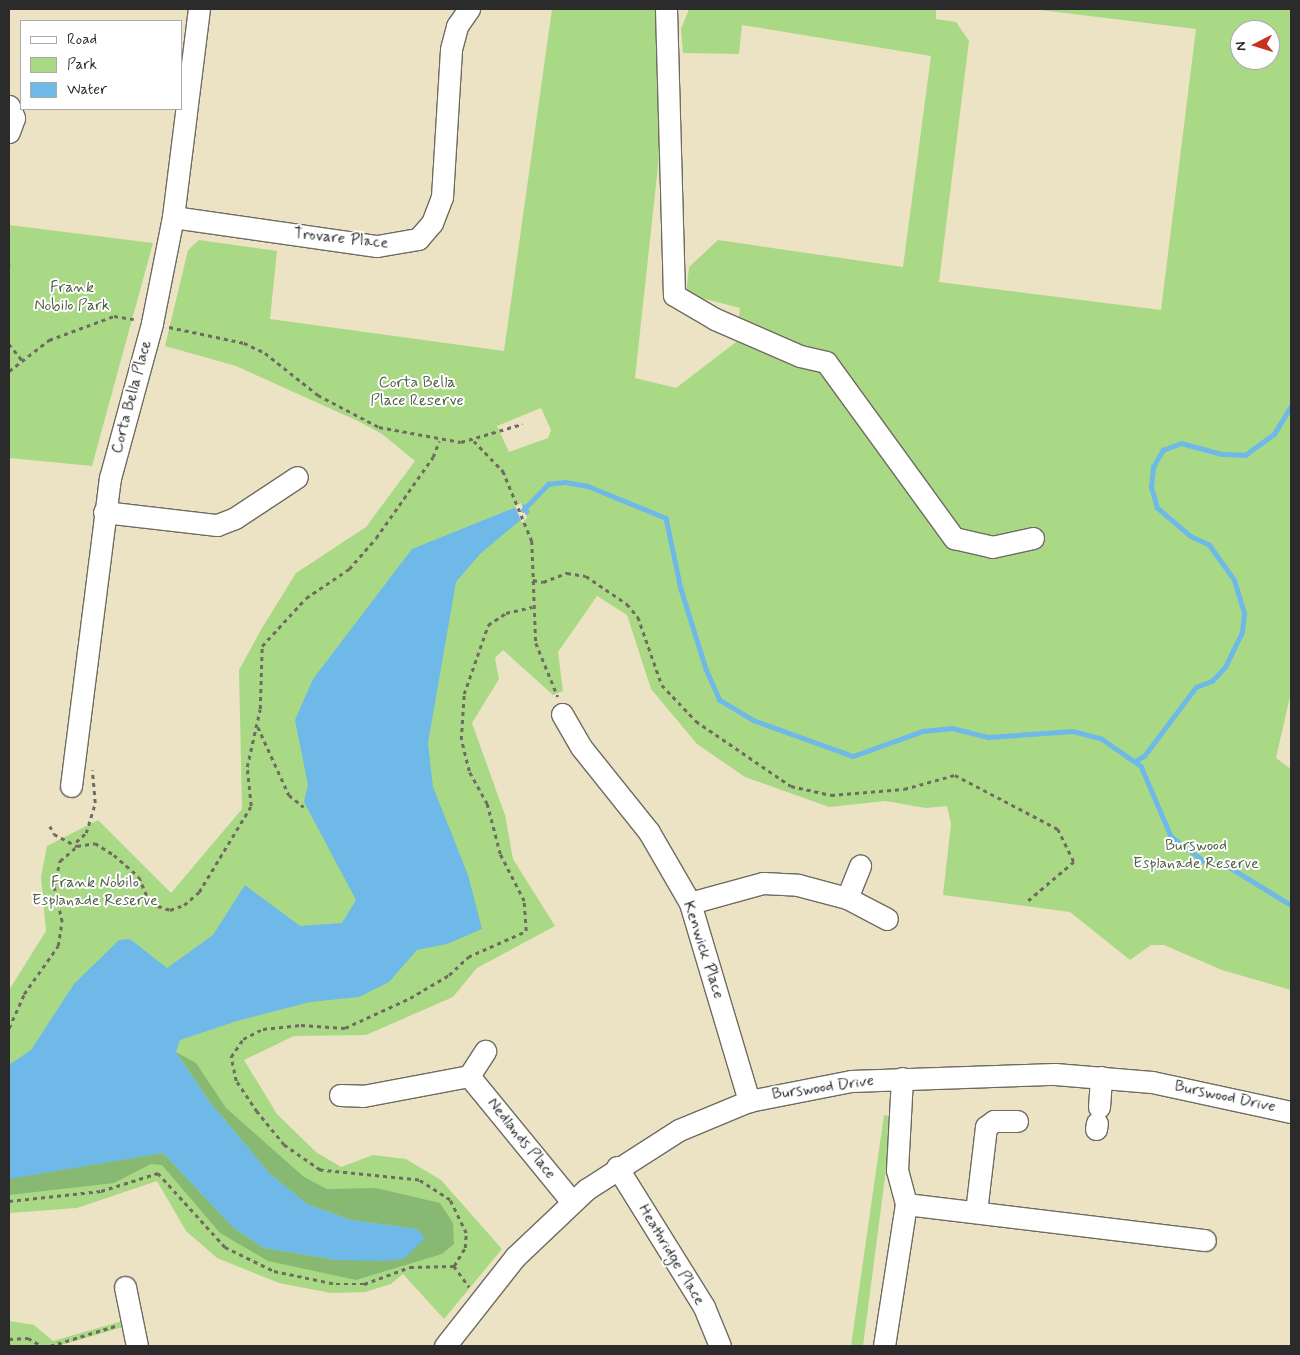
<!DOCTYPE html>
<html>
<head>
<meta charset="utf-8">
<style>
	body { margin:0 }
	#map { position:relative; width:1300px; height:1355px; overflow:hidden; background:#ece3c4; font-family:Mynerve,sans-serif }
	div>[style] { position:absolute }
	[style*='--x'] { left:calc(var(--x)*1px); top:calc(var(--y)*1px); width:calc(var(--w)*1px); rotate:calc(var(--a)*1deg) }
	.green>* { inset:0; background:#aad986 }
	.forest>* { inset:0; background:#87b973 }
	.water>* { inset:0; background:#6eb9e7 }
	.pier>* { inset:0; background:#ece3c4 }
	.stream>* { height:4.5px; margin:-2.25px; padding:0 2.25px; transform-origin:2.25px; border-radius:2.25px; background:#6eb9e7 }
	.path>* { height:2.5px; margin-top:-1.25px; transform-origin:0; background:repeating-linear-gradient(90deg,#6f6b61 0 4px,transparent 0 8px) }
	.roads { filter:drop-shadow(1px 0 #6f6b61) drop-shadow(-1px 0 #6f6b61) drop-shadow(0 1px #6f6b61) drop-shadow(0 -1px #6f6b61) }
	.minor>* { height:21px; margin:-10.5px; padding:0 10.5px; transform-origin:10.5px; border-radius:10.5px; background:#fff }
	span { translate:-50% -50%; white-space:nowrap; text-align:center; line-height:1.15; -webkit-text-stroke:4px #fff; paint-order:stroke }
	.street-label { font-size:16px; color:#2b2b2b }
	.park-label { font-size:16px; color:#515f46 }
	.frame { position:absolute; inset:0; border:10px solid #2b2b2b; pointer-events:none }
	.legend { position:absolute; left:20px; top:20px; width:162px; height:90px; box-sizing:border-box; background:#fff; border:1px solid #aaa; margin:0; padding:6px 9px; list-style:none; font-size:15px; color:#2b2b2b }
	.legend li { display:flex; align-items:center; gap:10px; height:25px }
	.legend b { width:25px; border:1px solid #aaa }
	.north { position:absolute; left:1230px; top:20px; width:50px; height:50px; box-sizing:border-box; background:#fff; border:1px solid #aaa; border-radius:50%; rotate:265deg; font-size:14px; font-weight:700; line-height:20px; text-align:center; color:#2b2b2b }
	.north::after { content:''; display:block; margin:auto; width:18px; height:22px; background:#c8321e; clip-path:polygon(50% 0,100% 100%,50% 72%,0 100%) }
</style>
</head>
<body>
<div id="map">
	<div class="green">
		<i style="clip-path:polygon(evenodd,552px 9px,660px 9px,665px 102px,635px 378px,676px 388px,736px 342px,740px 308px,686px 294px,689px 267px,718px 240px,903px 267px,931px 56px,742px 25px,739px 54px,683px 53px,681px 29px,689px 9px,936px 9px,936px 19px,956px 22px,969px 41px,939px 282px,1161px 310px,1196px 29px,1032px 9px,1291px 9px,1291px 692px,1276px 758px,1291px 769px,1291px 990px,1222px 970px,1164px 945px,1151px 945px,1130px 960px,1070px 912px,943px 895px,951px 824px,947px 806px,926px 808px,885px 801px,829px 807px,745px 777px,697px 744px,651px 689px,627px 615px,597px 596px,558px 652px,563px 691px,553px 695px,503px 650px,495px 658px,499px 679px,472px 723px,505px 815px,513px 859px,555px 926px,477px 968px,453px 997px,366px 1035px,294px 1036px,244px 1060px,277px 1114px,316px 1152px,341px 1167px,373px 1155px,406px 1159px,441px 1180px,502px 1249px,444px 1319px,403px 1274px,391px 1284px,365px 1292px,331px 1293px,279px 1283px,217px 1258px,186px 1231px,157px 1181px,77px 1208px,9px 1213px,9px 990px,46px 931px,41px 877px,47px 846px,98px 820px,171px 893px,242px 809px,239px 670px,262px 628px,296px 573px,366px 527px,415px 461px,382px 434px,360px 422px,236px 366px,165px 346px,188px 250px,199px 240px,277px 251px,270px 319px,504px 351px,552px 9px,1240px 30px,1270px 30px,1270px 60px,1240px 60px,1240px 30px,552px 9px,541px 408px,551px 430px,548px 438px,509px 452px,497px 426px,541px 408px)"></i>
		<i style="clip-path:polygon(9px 225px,153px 243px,92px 466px,9px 458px)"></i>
		<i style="clip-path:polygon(884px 1115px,889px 1116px,886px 1170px,863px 1346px,851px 1346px)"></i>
		<i style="clip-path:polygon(9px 1321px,34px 1325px,53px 1341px,122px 1321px,123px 1327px,58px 1346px,9px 1346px)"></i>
	</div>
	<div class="forest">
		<i style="clip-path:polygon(176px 1052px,196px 1063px,226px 1108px,304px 1177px,327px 1189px,376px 1188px,440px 1203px,453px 1223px,454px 1244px,442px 1254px,356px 1280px,268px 1261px,220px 1233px,162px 1165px,151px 1164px,114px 1183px,9px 1195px,9px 1179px,33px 1172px,163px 1153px,234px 1228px,264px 1248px,337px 1260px,417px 1229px,351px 1220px,307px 1204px,270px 1174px,208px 1100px)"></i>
	</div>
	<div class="water">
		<i style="clip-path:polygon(524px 504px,530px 512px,480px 554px,456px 582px,428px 743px,433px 787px,468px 875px,482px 929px,447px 944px,417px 950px,389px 982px,359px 997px,310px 1002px,237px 1021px,180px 1040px,176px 1052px,208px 1100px,270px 1174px,307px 1204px,351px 1220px,417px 1229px,425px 1238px,405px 1258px,388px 1261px,337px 1260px,264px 1248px,234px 1228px,163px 1153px,9px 1179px,9px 1065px,31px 1050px,74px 984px,119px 940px,130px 939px,167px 968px,213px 935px,245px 885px,300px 926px,342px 923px,356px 900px,304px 802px,308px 785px,295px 720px,313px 679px,412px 549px)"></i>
	</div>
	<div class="pier">
		<i style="clip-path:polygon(521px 503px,527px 518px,522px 523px,515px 506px)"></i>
	</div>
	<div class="stream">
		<i style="--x:523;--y:510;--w:36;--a:-46"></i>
		<i style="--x:548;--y:484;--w:17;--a:-7"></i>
		<i style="--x:565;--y:482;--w:23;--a:10"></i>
		<i style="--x:588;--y:486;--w:84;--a:22.3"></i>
		<i style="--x:666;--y:518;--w:73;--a:78.1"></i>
		<i style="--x:681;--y:589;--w:84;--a:72.6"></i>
		<i style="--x:706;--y:669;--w:34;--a:66"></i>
		<i style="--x:720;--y:700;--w:39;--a:31"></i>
		<i style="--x:753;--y:720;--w:106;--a:19.8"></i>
		<i style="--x:853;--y:756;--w:74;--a:-19.7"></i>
		<i style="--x:923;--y:731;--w:29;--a:-6"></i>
		<i style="--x:952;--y:728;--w:37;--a:14"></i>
		<i style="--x:988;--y:737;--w:85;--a:-4"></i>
		<i style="--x:1073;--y:731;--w:30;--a:15"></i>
		<i style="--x:1102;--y:739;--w:47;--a:34.7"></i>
		<i style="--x:1141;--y:766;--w:76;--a:66.8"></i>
		<i style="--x:1171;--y:836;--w:43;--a:37.4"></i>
		<i style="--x:1205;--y:862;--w:25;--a:12"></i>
		<i style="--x:1229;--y:867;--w:73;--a:31.5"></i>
		<i style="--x:1135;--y:761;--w:10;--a:-29"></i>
		<i style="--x:1144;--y:756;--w:86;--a:-53"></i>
		<i style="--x:1196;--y:687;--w:17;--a:-21"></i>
		<i style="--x:1212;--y:681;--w:19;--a:-47"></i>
		<i style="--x:1225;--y:667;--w:39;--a:-64"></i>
		<i style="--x:1242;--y:632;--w:19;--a:-84"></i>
		<i style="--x:1244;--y:613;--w:34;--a:-107"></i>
		<i style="--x:1234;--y:580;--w:43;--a:-125.5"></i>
		<i style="--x:1209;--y:545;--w:21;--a:-155"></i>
		<i style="--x:1190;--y:536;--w:43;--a:-139.7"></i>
		<i style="--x:1157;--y:508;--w:22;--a:-106"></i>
		<i style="--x:1151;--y:487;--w:20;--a:-84"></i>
		<i style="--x:1153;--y:467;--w:20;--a:-60"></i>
		<i style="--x:1163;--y:450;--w:19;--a:-21"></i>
		<i style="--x:1181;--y:443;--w:42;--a:15"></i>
		<i style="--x:1222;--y:454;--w:23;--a:2"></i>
		<i style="--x:1245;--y:455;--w:36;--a:-36"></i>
		<i style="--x:1274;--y:434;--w:33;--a:-59"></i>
	</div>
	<div class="path">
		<i style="--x:9;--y:264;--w:3;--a:90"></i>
		<i style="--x:169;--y:327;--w:77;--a:12"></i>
		<i style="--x:244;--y:343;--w:23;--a:25"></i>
		<i style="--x:265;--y:353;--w:68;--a:38.4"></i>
		<i style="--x:318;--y:395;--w:69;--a:27.7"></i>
		<i style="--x:379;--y:427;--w:83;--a:10.4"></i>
		<i style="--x:461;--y:442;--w:64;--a:-16.4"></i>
		<i style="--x:9;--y:344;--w:21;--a:51"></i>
		<i style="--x:9;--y:371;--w:51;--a:-37.8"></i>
		<i style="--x:49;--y:340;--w:69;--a:-20.3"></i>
		<i style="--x:114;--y:316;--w:20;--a:9"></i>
		<i style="--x:474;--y:441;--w:42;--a:46"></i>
		<i style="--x:503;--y:471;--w:76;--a:67.5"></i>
		<i style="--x:532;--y:541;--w:102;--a:87.8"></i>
		<i style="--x:536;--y:643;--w:58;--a:67.8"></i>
		<i style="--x:533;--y:580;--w:10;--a:11"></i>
		<i style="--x:543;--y:582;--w:26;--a:-21"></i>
		<i style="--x:567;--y:573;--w:19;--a:9"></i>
		<i style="--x:586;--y:576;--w:50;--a:34.3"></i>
		<i style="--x:627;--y:604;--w:17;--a:50"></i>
		<i style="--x:638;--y:617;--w:72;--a:70.6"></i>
		<i style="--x:662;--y:685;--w:50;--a:46.6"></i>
		<i style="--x:696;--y:721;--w:115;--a:34.4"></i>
		<i style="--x:791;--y:786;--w:41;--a:12.7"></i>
		<i style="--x:831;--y:795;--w:73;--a:-4.7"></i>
		<i style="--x:904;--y:789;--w:53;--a:-15.4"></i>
		<i style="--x:955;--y:775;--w:116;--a:27.7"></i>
		<i style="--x:1058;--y:829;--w:37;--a:64"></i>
		<i style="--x:1074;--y:862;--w:62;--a:139.6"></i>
		<i style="--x:258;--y:727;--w:75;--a:65.5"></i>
		<i style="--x:289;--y:795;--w:19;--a:39"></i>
		<i style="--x:50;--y:826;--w:9;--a:63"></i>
		<i style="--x:54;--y:834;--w:26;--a:28"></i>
		<i style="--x:76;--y:842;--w:13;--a:-42"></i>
		<i style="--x:86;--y:833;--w:31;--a:-73"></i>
		<i style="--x:95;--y:803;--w:33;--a:-95"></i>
		<i style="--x:9;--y:1028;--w:37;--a:-66"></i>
		<i style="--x:24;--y:994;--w:59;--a:-54.7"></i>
		<i style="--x:58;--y:946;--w:24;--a:-81"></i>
		<i style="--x:62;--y:922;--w:37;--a:-103"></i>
		<i style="--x:54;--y:886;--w:26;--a:-77"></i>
		<i style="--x:60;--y:861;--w:23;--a:-41"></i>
		<i style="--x:77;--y:846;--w:18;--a:-9"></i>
		<i style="--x:95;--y:843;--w:22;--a:32"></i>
		<i style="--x:114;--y:855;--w:33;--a:41"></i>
		<i style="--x:139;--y:877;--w:25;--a:67"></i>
		<i style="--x:149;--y:900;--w:11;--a:34"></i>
		<i style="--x:158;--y:906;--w:13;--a:18"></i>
		<i style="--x:170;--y:910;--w:15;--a:-20"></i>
		<i style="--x:184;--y:905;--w:20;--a:-41"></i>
		<i style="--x:199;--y:892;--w:100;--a:-58.8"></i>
		<i style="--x:251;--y:806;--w:39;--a:-96"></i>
		<i style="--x:247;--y:767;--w:59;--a:-77.4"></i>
		<i style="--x:260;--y:709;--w:63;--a:-88.2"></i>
		<i style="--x:262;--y:646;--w:65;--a:-47.5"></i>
		<i style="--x:306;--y:598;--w:52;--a:-34"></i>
		<i style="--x:349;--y:569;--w:41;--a:-48.9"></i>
		<i style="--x:376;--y:538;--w:99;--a:-54.9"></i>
		<i style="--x:433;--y:457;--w:17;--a:-69"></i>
		<i style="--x:9;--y:1201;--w:93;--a:-6.2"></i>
		<i style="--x:101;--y:1191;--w:60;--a:-17.5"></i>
		<i style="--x:158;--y:1173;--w:100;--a:47.8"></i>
		<i style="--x:225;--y:1247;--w:55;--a:26.1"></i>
		<i style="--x:274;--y:1271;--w:63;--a:11.8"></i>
		<i style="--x:336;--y:1284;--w:28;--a:0"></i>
		<i style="--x:364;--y:1284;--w:49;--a:-20.3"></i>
		<i style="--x:410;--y:1267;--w:44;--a:-1.3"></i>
		<i style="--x:454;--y:1266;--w:21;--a:-59"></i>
		<i style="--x:465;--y:1248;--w:15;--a:-86"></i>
		<i style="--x:466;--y:1233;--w:37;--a:-116"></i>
		<i style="--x:450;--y:1200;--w:37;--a:-147"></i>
		<i style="--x:419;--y:1180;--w:100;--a:-174.2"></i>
		<i style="--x:320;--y:1170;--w:44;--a:-145.2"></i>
		<i style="--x:284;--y:1145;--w:43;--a:-129.3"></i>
		<i style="--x:257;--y:1112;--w:37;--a:-124"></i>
		<i style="--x:236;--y:1081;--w:25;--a:-102"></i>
		<i style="--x:231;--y:1057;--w:22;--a:-56"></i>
		<i style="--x:243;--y:1039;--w:22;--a:-27"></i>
		<i style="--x:263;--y:1029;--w:38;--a:-6"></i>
		<i style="--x:301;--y:1025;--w:44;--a:3.9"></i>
		<i style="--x:345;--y:1028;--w:72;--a:-24.8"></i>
		<i style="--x:410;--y:998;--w:45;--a:-30.5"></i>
		<i style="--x:449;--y:975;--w:26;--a:-43"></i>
		<i style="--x:468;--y:957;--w:64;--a:-24.1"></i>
		<i style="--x:526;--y:931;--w:30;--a:-94"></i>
		<i style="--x:524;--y:901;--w:53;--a:-117.1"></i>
		<i style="--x:500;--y:854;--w:52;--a:-104.6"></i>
		<i style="--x:487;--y:804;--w:38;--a:-119"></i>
		<i style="--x:469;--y:771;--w:32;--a:-104"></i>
		<i style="--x:461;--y:740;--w:46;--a:-86.3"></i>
		<i style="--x:464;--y:694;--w:73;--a:-70.8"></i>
		<i style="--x:488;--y:625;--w:22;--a:-34"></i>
		<i style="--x:506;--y:613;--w:27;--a:-13"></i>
		<i style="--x:454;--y:1266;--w:26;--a:54"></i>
		<i style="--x:9;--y:1339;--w:19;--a:-3"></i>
		<i style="--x:28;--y:1338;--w:16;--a:30"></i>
		<i style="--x:50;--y:1346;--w:68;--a:-17.1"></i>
	</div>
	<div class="roads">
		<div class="minor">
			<i style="--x:666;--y:9;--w:286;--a:88.4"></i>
			<i style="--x:674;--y:295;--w:48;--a:30.3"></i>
			<i style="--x:715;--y:319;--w:93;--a:23.5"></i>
			<i style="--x:800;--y:356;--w:27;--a:13"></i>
			<i style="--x:826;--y:362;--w:218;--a:54"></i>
			<i style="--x:954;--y:538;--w:39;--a:13"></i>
			<i style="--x:992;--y:547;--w:42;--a:-12.4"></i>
			<i style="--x:9;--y:106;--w:13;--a:67"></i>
			<i style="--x:14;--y:118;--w:15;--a:110"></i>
			<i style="--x:173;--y:217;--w:206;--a:8.1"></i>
			<i style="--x:377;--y:246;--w:42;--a:-9.7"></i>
			<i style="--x:418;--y:239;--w:21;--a:-49"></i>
			<i style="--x:432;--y:223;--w:28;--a:-69"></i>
			<i style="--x:442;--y:197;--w:148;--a:-86.5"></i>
			<i style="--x:451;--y:49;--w:24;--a:-75"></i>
			<i style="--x:457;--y:26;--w:21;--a:-55"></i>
			<i style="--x:104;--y:512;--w:114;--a:6.6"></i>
			<i style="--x:217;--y:525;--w:19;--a:-21"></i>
			<i style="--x:235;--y:518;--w:74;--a:-33.5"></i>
			<i style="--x:562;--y:714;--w:38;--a:60"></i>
			<i style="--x:581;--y:747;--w:109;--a:51.3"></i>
			<i style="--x:649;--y:832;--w:82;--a:60"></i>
			<i style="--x:690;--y:903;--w:207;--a:73.4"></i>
			<i style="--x:71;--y:786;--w:310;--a:-82.8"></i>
			<i style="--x:110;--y:478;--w:161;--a:-74.8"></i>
			<i style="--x:152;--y:323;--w:108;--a:-78.8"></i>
			<i style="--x:173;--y:217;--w:210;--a:-82.9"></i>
			<i style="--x:847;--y:898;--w:35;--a:-68"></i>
			<i style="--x:690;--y:903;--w:76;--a:-15.3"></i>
			<i style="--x:763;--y:883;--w:35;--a:3"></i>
			<i style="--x:798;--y:885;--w:51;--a:14.9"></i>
			<i style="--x:847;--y:898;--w:45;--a:27.7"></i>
			<i style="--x:469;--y:1076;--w:30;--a:-57"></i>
			<i style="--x:902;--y:1078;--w:92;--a:93.1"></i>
			<i style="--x:897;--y:1170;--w:35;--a:75"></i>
			<i style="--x:906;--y:1204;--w:301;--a:6.9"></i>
			<i style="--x:340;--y:1095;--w:23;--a:2"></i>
			<i style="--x:363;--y:1096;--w:108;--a:-10.7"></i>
			<i style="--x:469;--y:1076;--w:163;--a:50.7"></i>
			<i style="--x:1099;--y:1107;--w:30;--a:-86"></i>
			<i style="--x:1096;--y:1129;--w:6;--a:-81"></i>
			<i style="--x:617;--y:1167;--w:165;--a:58.1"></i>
			<i style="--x:704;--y:1307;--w:42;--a:67.7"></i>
			<i style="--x:976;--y:1212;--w:86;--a:-83.3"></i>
			<i style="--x:986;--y:1127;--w:10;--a:-37"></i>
			<i style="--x:994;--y:1121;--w:23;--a:0"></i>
			<i style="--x:125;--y:1287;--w:60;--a:78.5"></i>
			<i style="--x:445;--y:1346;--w:113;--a:-51.8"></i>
			<i style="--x:515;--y:1257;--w:99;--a:-43.4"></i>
			<i style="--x:587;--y:1189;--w:109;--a:-32.7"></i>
			<i style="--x:679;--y:1130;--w:76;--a:-22.5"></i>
			<i style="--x:749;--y:1101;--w:104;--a:-11.1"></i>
			<i style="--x:851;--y:1081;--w:204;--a:-2"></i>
			<i style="--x:1055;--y:1074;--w:97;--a:4.7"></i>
			<i style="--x:1152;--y:1082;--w:142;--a:12.2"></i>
			<i style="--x:884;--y:1346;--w:144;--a:-81.2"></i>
		</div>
	</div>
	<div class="street-label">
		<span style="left:341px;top:239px;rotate:6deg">Trovare Place</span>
		<span style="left:132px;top:397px;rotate:-75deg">Corta Bella Place</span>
		<span style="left:703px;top:950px;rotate:72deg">Kenwick Place</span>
		<span style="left:823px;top:1088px;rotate:-8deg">Burswood Drive</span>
		<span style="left:1225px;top:1097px;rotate:12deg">Burswood Drive</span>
		<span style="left:521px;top:1139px;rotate:51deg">Nedlands Place</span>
		<span style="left:671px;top:1255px;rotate:59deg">Heathridge Place</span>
	</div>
	<div class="park-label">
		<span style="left:72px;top:297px">Frank<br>Nobilo Park</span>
		<span style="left:417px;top:392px">Corta Bella<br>Place Reserve</span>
		<span style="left:1196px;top:855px">Burswood<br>Esplanade Reserve</span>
		<span style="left:95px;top:892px">Frank Nobilo<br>Esplanade Reserve</span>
	</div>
	<div class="frame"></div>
	<ul class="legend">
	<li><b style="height:6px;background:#fff"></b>Road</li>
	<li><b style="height:14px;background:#aad986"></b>Park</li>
	<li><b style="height:14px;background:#6eb9e7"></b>Water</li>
	</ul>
	<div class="north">N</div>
</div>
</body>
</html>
